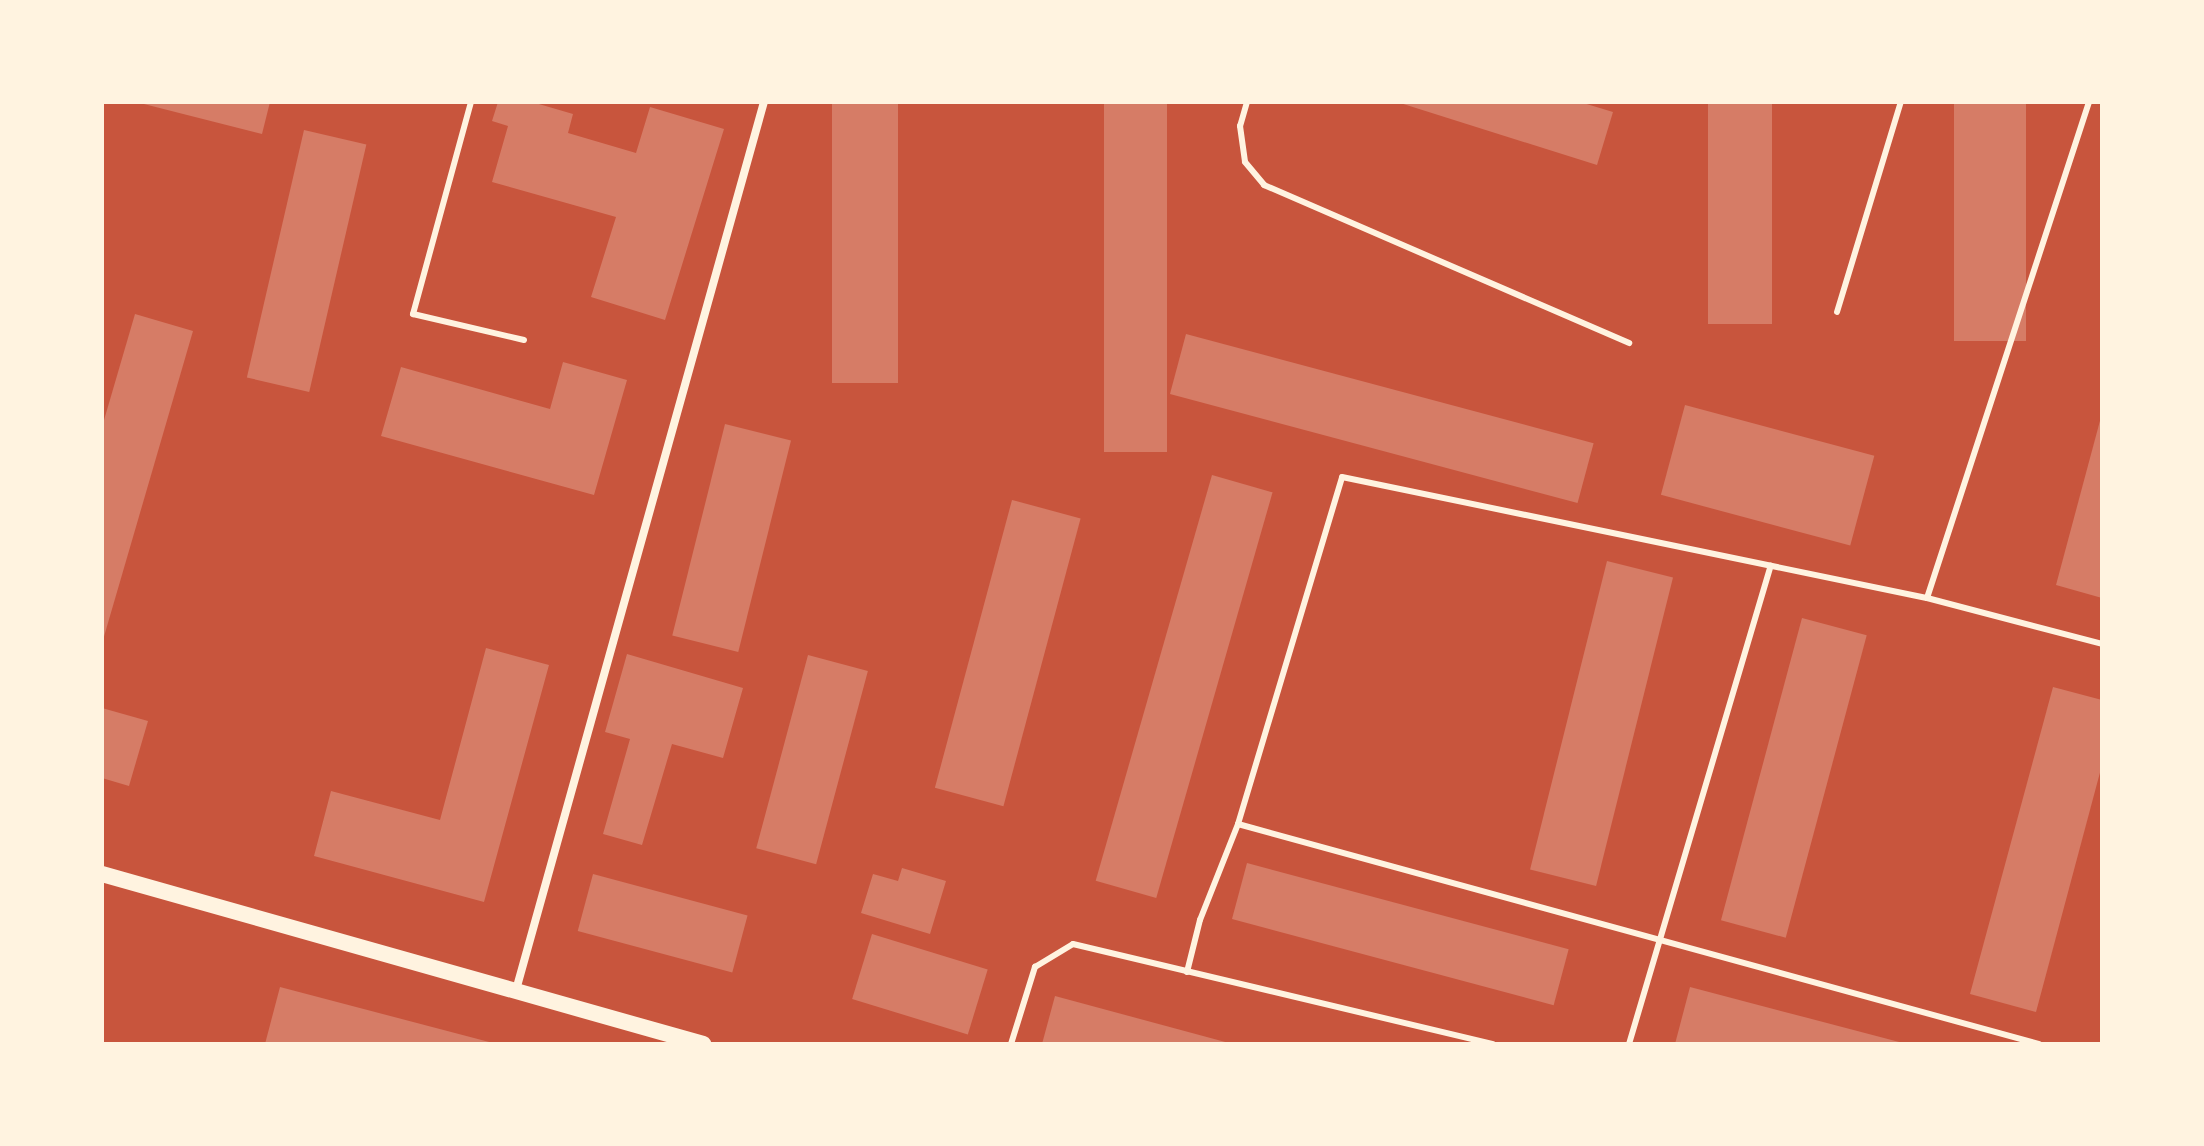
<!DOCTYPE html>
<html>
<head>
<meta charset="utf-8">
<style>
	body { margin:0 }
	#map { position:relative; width:2204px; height:1146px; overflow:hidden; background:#c8553d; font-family:"PT Sans",sans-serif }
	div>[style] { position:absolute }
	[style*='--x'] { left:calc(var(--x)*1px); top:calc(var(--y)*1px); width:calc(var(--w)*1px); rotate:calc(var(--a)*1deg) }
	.building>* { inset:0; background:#d67c66; transform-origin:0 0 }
	.service>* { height:6px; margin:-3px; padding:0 3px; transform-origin:3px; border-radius:3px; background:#fff3e0 }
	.minor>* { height:8px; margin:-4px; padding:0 4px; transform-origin:4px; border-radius:4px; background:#fff3e0 }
	.secondary>* { height:16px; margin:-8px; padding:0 8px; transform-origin:8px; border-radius:8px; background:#fff3e0 }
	span { translate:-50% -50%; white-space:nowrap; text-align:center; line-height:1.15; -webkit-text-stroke:8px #fff3e0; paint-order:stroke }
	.frame { position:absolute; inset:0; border:104px solid #fff3e0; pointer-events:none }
</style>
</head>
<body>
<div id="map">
	<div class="building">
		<i style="clip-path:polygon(136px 102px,270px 102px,262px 134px)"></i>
		<i style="clip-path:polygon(498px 102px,532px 102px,573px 114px,568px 133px,636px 153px,650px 107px,724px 129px,665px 320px,591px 297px,616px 217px,492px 182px,508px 126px,492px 121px)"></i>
		<i style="left:832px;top:102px;width:66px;height:281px"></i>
		<i style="left:1104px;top:102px;width:63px;height:350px"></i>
		<i style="clip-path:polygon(1397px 102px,1580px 102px,1613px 112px,1597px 165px)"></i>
		<i style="left:1708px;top:102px;width:64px;height:222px"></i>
		<i style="left:1954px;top:102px;width:72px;height:239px"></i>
		<i style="left:304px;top:130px;width:64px;height:254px;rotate:13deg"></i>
		<i style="clip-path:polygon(135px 314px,193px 331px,103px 640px,102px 427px)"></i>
		<i style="left:1186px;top:334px;width:422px;height:62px;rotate:15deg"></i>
		<i style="clip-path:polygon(563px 362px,627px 380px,594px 495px,381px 436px,401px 367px,550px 409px)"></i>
		<i style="left:1685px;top:405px;width:196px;height:93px;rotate:15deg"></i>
		<i style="clip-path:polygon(2101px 417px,2102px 418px,2102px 598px,2056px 585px)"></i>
		<i style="left:725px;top:424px;width:68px;height:218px;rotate:14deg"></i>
		<i style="left:1212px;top:475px;width:63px;height:422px;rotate:16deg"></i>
		<i style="left:1012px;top:500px;width:71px;height:298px;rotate:15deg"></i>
		<i style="left:1607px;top:561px;width:68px;height:318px;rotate:14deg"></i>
		<i style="left:1802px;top:618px;width:67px;height:313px;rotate:15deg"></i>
		<i style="clip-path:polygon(486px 648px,549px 665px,484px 902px,314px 856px,331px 791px,440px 820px)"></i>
		<i style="clip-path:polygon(627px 654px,743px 688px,723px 758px,672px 744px,642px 845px,603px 834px,630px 739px,605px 732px)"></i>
		<i style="left:808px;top:655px;width:62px;height:200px;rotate:15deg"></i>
		<i style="clip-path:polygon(2053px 687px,2102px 700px,2102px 765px,2036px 1012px,1970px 994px)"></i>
		<i style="clip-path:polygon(102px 708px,148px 721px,129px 786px,102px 778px)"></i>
		<i style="left:1247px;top:863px;width:333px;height:58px;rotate:15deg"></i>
		<i style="clip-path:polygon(902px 868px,946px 881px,930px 934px,861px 913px,873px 874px,898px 881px)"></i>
		<i style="left:593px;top:874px;width:160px;height:59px;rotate:15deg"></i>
		<i style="left:872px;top:934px;width:121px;height:68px;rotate:17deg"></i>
		<i style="clip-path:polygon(280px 987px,493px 1043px,493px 1044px,265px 1044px)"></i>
		<i style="clip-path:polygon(1690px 987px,1903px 1043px,1902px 1044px,1675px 1044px)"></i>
		<i style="clip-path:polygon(1055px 996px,1229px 1043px,1229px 1044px,1042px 1044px)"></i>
	</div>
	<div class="service">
		<i style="--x:471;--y:102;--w:220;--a:105.3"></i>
		<i style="--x:413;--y:314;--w:114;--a:13.2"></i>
		<i style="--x:1247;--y:102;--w:25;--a:106"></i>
		<i style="--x:1240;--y:126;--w:36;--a:82"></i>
		<i style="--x:1245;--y:162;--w:30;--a:50"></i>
		<i style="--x:1264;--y:185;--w:398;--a:23.4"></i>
		<i style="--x:1837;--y:312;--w:220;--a:-73.1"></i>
		<i style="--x:1927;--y:598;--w:181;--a:14.7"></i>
		<i style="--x:1238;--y:824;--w:831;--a:15.36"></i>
		<i style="--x:1187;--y:972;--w:54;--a:-76"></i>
		<i style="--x:1200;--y:920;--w:103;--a:-68.4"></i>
		<i style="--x:1238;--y:824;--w:362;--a:-73.3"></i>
		<i style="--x:1342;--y:477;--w:597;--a:11.69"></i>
		<i style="--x:1927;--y:598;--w:522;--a:-71.91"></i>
		<i style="--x:1011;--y:1044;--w:81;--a:-72.7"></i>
		<i style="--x:1035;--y:967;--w:44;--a:-31.2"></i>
		<i style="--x:1073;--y:944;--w:432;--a:13.4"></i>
		<i style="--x:1629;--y:1044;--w:499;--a:-73.5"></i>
	</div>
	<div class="minor">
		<i style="--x:516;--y:990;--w:922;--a:-74.4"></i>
	</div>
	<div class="secondary">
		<i style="--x:102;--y:874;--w:625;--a:15.79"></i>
	</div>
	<div class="frame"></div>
</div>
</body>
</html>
